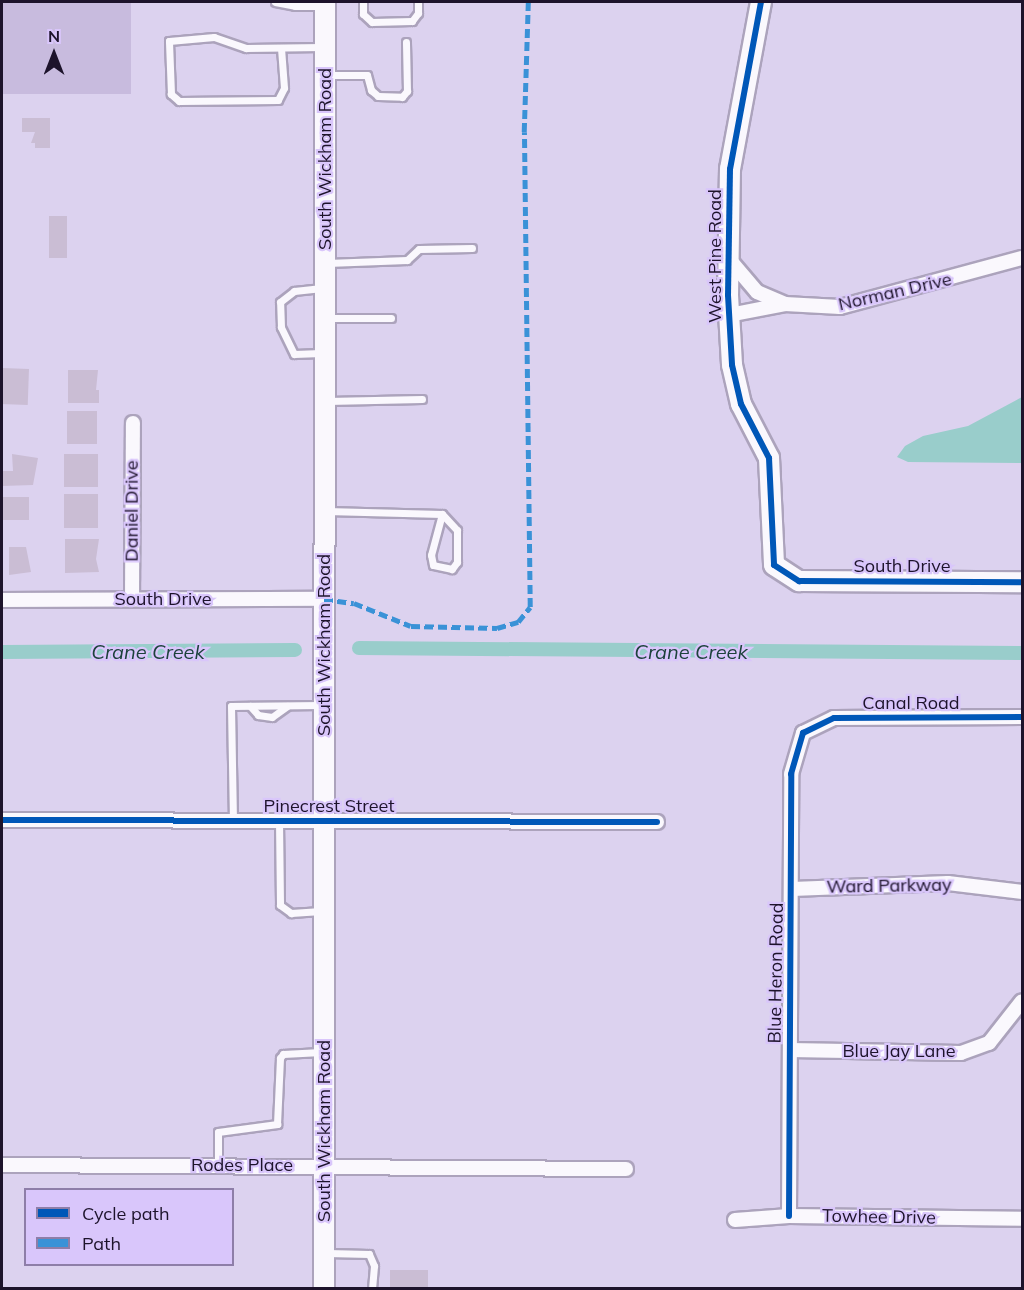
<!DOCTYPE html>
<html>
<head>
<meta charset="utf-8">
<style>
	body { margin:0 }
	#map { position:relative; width:1024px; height:1290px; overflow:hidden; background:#dcd2ef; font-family:Mulish,sans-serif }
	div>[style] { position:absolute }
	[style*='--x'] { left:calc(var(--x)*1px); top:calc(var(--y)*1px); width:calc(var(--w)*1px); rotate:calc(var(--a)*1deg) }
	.green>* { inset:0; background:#c8bbde; transform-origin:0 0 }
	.water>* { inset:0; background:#99cdcb }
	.canal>* { height:14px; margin:-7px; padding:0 7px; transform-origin:7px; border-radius:7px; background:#99cdcb }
	.building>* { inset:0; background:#cabdd4; transform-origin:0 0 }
	.roads { filter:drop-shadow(2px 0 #aca3bc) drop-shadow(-2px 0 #aca3bc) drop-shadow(0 2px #aca3bc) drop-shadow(0 -2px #aca3bc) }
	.lane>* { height:7px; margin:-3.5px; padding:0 3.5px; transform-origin:3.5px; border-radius:3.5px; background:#faf8fd }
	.street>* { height:14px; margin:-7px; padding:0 7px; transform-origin:7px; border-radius:7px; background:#faf8fd }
	.secondary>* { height:20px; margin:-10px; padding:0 10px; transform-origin:10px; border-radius:10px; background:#faf8fd }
	.quiet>* { height:4.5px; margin-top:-2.25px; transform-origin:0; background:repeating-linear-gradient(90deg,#3a92d7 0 9px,transparent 0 13.5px) }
	.cycleway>* { height:6px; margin:-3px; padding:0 3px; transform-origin:3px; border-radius:3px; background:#0057b8 }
	span { translate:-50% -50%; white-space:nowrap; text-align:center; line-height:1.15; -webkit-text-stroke:4.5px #d9c6fb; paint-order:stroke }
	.street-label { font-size:18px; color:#1d132b }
	.water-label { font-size:20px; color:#1c423b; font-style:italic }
	.frame { position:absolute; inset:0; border:3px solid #1d132b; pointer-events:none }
	.legend { position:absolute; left:24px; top:1188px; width:210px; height:78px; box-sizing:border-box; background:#d9c6fb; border:2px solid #8e7ea8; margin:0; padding:8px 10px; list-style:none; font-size:18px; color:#1d132b }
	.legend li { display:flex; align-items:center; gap:12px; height:30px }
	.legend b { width:30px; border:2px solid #8e7ea8 }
	.north { position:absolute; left:24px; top:24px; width:60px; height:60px; -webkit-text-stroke:4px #d9c6fb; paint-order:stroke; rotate:0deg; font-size:16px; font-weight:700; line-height:24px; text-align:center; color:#1d132b }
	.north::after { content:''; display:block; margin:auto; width:21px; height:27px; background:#1d132b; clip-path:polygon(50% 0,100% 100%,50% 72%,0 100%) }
</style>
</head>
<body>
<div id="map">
	<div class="green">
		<i style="left:2px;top:2px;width:129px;height:92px"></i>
	</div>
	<div class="water">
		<i style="clip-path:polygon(1022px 397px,1022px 463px,908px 462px,897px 457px,905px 446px,923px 436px,968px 426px)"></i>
	</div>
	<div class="canal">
		<i style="--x:359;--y:648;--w:663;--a:0.43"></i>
		<i style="--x:2;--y:652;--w:293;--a:-0.4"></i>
	</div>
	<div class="building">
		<i style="clip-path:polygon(22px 118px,50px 118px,50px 148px,35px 148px,35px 143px,31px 143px,35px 132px,22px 132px)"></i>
		<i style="left:49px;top:216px;width:18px;height:42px"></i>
		<i style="left:2px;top:368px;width:27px;height:36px;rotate:2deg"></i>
		<i style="clip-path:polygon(68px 370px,98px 370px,96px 390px,99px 390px,99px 403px,68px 403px)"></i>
		<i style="left:67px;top:411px;width:30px;height:33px"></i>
		<i style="clip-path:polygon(12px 454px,38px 458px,33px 485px,2px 486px,2px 471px,13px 471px)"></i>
		<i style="left:64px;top:454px;width:34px;height:33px"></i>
		<i style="left:98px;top:494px;width:34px;height:34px;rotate:90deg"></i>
		<i style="left:3px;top:497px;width:26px;height:23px"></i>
		<i style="clip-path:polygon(65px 539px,99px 539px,96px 559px,99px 572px,65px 573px)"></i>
		<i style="clip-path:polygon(9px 547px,26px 547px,31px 572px,9px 575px)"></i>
		<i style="left:390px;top:1270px;width:38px;height:18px"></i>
	</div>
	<div class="roads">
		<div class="lane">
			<i style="--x:275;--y:2;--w:20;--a:11"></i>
			<i style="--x:295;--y:6;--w:28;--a:0"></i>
			<i style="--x:363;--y:2;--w:12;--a:90"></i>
			<i style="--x:363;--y:14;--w:12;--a:42"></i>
			<i style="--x:372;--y:22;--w:40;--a:-1.4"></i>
			<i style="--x:412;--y:21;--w:10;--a:-53"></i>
			<i style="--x:418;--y:13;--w:11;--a:-90"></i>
			<i style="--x:281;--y:48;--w:40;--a:85.7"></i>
			<i style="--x:284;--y:88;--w:13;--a:117"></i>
			<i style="--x:278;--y:100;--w:99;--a:179.4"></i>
			<i style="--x:179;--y:101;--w:11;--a:-139"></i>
			<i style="--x:171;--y:94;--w:53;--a:-92.2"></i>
			<i style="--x:169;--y:41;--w:45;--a:-5.1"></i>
			<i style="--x:214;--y:37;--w:34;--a:19"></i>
			<i style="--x:246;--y:48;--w:76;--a:-0.8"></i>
			<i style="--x:327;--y:75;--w:40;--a:0"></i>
			<i style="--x:367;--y:75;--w:16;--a:75"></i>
			<i style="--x:371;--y:90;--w:9;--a:41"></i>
			<i style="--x:378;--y:96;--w:24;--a:2"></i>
			<i style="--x:402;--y:97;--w:8;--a:-50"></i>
			<i style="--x:407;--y:91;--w:49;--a:-91.2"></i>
			<i style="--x:327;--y:263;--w:80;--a:-2.1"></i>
			<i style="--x:407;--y:260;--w:16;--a:-43"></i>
			<i style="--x:419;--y:249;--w:53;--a:-1.1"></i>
			<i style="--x:327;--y:318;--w:64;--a:0"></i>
			<i style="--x:321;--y:353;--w:27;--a:178"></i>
			<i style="--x:294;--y:354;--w:30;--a:-116"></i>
			<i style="--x:281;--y:327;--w:25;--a:-92"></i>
			<i style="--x:280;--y:302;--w:18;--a:-38"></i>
			<i style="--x:294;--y:291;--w:28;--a:-6"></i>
			<i style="--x:327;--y:401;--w:95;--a:-1.2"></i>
			<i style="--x:326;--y:511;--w:116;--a:1.5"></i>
			<i style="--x:442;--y:514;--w:22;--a:47"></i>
			<i style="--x:457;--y:530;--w:32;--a:90"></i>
			<i style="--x:457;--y:562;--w:9;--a:126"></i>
			<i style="--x:452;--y:569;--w:19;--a:-168"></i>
			<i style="--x:433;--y:565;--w:10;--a:-101"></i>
			<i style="--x:431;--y:555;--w:42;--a:-75"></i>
			<i style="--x:250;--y:706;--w:12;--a:48"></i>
			<i style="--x:258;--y:715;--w:14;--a:8"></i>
			<i style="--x:272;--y:717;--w:19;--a:-36"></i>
			<i style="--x:233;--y:821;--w:115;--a:-91"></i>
			<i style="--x:231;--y:706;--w:90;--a:-0.6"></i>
			<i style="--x:279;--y:821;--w:84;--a:89.3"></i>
			<i style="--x:280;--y:905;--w:14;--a:36"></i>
			<i style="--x:291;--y:913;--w:30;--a:-4"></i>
			<i style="--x:218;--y:1165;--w:33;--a:-90"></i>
			<i style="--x:218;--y:1132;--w:60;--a:-7.7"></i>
			<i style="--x:277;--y:1124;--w:66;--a:-87.4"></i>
			<i style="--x:280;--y:1058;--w:5;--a:-53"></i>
			<i style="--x:283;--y:1054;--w:38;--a:-3"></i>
			<i style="--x:327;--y:1253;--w:42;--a:1.4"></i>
			<i style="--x:369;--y:1254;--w:13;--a:67"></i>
			<i style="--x:374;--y:1266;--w:22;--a:95"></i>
		</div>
		<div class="street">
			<i style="--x:729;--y:259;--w:43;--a:49.7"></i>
			<i style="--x:757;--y:292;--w:30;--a:23"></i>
			<i style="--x:729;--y:315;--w:57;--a:-11.1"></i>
			<i style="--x:785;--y:304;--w:55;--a:3.1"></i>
			<i style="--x:840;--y:307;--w:188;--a:-15.1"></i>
			<i style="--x:132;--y:599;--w:176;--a:-89.7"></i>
			<i style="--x:2;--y:600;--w:322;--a:-0.2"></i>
			<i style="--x:2;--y:820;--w:655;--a:0.17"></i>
			<i style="--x:792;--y:889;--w:156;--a:-2.2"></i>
			<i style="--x:948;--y:883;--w:75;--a:6.9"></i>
			<i style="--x:790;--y:1050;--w:171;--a:1"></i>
			<i style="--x:961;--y:1053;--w:30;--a:-20"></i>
			<i style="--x:989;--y:1043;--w:53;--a:-51.8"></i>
			<i style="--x:2;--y:1165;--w:624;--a:0.37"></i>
			<i style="--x:789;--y:1216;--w:442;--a:-89.7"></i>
			<i style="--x:791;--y:774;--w:43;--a:-73.7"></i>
			<i style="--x:803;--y:733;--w:34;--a:-26"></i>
			<i style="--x:834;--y:718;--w:188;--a:-0.3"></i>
			<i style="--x:735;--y:1220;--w:54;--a:-4.2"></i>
			<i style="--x:789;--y:1216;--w:233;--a:0.7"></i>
		</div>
		<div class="secondary">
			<i style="--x:761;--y:2;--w:170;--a:100.5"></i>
			<i style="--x:730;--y:169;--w:126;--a:90.9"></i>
			<i style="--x:728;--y:295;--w:70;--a:86.7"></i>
			<i style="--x:732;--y:365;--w:40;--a:77"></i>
			<i style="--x:741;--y:404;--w:61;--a:62.6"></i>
			<i style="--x:769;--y:458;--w:107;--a:87.3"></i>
			<i style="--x:774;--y:565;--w:30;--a:33"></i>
			<i style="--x:799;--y:581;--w:223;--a:0.3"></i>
			<i style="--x:324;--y:1288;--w:1286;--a:-89.96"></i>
		</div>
	</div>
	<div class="quiet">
		<i style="--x:324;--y:599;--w:30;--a:8"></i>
		<i style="--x:354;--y:603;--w:61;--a:22"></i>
		<i style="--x:411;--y:626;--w:86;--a:1.3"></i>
		<i style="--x:497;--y:628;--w:22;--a:-16"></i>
		<i style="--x:518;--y:622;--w:19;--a:-51"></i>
		<i style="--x:530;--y:607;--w:475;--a:-90.7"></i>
		<i style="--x:524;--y:132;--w:130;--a:-88.2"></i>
	</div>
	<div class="cycleway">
		<i style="--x:761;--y:2;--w:170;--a:100.5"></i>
		<i style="--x:730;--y:169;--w:126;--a:90.9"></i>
		<i style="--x:728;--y:295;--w:70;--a:86.7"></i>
		<i style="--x:732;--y:365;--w:40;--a:77"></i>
		<i style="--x:741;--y:404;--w:61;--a:62.6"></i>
		<i style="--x:769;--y:458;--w:107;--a:87.3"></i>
		<i style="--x:774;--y:565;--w:30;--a:33"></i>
		<i style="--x:799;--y:581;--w:223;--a:0.3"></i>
		<i style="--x:2;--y:820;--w:655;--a:0.17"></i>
		<i style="--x:789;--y:1216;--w:442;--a:-89.7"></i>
		<i style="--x:791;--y:774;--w:43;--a:-73.7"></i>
		<i style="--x:803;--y:733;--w:34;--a:-26"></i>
		<i style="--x:834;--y:718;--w:188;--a:-0.3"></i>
	</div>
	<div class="street-label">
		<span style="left:325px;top:159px;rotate:-90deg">South Wickham Road</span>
		<span style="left:715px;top:256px;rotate:-90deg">West Pine Road</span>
		<span style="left:895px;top:292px;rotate:-13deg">Norman Drive</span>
		<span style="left:132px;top:511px;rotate:-90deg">Daniel Drive</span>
		<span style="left:902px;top:566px">South Drive</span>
		<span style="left:163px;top:599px">South Drive</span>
		<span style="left:324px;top:645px;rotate:-90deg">South Wickham Road</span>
		<span style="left:911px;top:703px">Canal Road</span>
		<span style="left:329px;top:806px">Pinecrest Street</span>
		<span style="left:889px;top:886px;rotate:-1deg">Ward Parkway</span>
		<span style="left:776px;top:973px;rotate:-89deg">Blue Heron Road</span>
		<span style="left:899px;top:1051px">Blue Jay Lane</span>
		<span style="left:324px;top:1131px;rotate:-90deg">South Wickham Road</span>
		<span style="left:242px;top:1165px">Rodes Place</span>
		<span style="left:879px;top:1217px;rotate:1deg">Towhee Drive</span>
	</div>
	<div class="water-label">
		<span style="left:148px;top:651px">Crane Creek</span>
		<span style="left:691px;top:651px">Crane Creek</span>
	</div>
	<div class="frame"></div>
	<ul class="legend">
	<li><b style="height:8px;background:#0057b8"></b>Cycle path</li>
	<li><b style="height:8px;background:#3a92d7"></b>Path</li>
	</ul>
	<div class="north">N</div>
</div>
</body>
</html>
